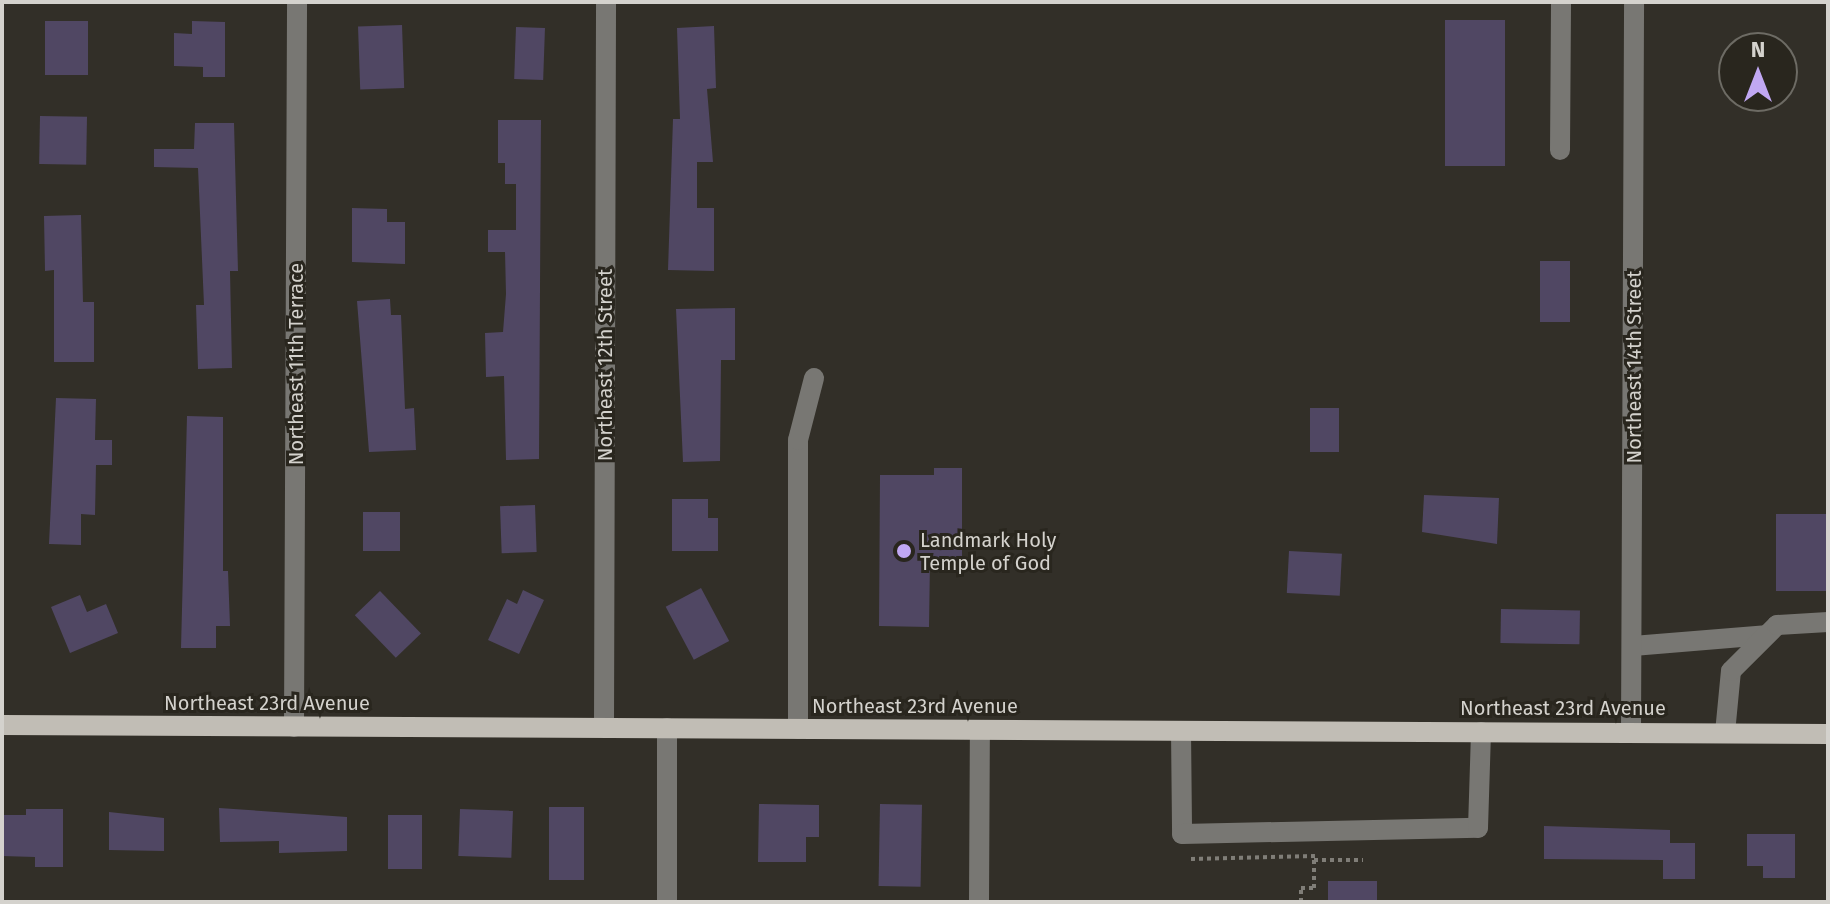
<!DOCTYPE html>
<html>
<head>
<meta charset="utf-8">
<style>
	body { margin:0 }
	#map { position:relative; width:1830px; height:904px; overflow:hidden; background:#322f28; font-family:"Fira Sans",sans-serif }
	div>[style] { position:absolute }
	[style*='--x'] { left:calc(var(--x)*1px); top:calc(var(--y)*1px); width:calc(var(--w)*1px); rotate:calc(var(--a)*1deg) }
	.building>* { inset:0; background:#504763; transform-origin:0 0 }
	.path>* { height:4px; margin-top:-2px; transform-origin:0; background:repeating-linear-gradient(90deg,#807e78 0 4px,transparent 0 8px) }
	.minor>* { height:20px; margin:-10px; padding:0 10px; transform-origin:10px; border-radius:10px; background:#787773 }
	.major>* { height:20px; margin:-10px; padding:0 10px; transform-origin:10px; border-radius:10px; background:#c1bdb5 }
	.dots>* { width:22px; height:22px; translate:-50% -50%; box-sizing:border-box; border:4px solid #29261e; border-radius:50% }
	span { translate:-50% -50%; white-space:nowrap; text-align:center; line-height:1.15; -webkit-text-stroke:6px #29261e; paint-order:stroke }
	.street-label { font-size:20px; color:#d4d2cd }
	.poi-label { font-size:20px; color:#d4d2cd }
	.left { translate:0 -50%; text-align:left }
	.frame { position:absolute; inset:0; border:4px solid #d4d2cd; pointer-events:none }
	.north { position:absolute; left:1718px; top:32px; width:80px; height:80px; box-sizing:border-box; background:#29261e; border:2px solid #6d6b64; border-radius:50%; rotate:0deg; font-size:22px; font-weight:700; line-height:32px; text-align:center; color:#d4d2cd }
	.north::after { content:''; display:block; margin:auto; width:28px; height:36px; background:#c1a8f3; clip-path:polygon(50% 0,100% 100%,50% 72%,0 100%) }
</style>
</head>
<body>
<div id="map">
	<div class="building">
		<i style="left:1445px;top:20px;width:60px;height:146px"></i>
		<i style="left:45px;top:21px;width:43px;height:54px"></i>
		<i style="clip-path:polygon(192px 21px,225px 22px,225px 77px,203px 77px,203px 67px,174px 66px,174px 33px,192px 34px)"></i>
		<i style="left:402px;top:25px;width:63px;height:44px;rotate:88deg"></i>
		<i style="clip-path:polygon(714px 26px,716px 88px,707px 89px,713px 162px,697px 162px,697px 208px,714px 208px,714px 271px,668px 270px,673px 119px,680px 119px,677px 28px)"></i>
		<i style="left:516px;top:27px;width:29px;height:52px;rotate:2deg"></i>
		<i style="left:40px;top:116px;width:47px;height:48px;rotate:1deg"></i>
		<i style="clip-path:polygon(498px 120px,541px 120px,539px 459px,506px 460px,504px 376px,486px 377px,485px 333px,503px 332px,506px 294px,505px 252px,488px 252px,488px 230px,516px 230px,516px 184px,505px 184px,505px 163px,498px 163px)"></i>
		<i style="clip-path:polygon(195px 123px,234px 123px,238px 271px,230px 271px,232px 368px,198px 369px,196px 305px,204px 305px,198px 168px,154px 167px,154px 149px,194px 149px)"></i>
		<i style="clip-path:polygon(352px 208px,387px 209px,387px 222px,405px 222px,405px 264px,352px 262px)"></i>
		<i style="clip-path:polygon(81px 215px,83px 302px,94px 302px,94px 362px,54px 362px,54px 270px,45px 271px,44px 216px)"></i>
		<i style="left:1540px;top:261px;width:30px;height:61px"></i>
		<i style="clip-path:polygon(390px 299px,391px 315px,401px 315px,405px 409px,414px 408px,416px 450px,369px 452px,357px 301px)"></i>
		<i style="clip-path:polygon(735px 308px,735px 360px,721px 360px,720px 461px,683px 462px,676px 309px)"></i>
		<i style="clip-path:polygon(56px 398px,96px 399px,95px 440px,112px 440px,112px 465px,96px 465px,95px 515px,81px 514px,81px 545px,49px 544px)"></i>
		<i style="left:1310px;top:408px;width:29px;height:44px"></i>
		<i style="clip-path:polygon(187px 416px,223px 417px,223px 571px,228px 571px,230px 626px,216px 626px,216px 648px,181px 648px)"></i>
		<i style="clip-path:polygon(934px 468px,962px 468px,962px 561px,930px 561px,929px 627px,879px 626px,880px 475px,934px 475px)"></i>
		<i style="clip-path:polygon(1424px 495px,1499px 498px,1497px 544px,1422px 532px)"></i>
		<i style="clip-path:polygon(672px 499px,708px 499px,708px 518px,718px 518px,718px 551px,672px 551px)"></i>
		<i style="left:535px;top:505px;width:47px;height:35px;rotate:88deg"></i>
		<i style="left:400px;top:512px;width:39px;height:37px;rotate:90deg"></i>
		<i style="left:1776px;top:514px;width:52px;height:77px"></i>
		<i style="left:1289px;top:551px;width:53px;height:42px;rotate:3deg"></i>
		<i style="left:701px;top:588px;width:60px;height:40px;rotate:62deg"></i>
		<i style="clip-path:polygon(523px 590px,544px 600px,519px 654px,488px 640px,507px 599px,517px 604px)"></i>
		<i style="left:380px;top:591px;width:59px;height:35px;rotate:46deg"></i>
		<i style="clip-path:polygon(80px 595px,87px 612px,106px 604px,118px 633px,70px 653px,51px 607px)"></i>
		<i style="left:1501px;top:609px;width:79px;height:34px;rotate:1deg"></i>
		<i style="clip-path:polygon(759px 804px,819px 805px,819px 837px,806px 837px,806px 862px,758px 862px)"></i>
		<i style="left:880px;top:804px;width:42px;height:82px;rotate:1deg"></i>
		<i style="left:549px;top:807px;width:35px;height:73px"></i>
		<i style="clip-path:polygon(219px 808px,347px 817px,347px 851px,279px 853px,279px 841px,220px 842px)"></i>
		<i style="clip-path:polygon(26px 809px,63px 809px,63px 867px,35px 867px,35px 857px,2px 856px,2px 815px,26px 815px)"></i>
		<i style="left:460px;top:809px;width:53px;height:47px;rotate:2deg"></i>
		<i style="clip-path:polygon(109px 812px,164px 818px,164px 851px,109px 850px)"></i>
		<i style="left:388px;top:815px;width:34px;height:54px"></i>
		<i style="clip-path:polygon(1544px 826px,1670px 830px,1670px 843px,1695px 843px,1695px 879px,1663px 879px,1663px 860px,1544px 859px)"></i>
		<i style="clip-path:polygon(1747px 834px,1795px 834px,1795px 878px,1763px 878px,1763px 866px,1747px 866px)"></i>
		<i style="left:1328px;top:881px;width:49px;height:21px"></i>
	</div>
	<div class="path">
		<i style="--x:1191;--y:859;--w:124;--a:-1.4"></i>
		<i style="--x:1301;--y:902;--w:14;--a:-90"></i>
		<i style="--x:1301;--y:888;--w:13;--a:0"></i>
		<i style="--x:1314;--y:888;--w:28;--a:-90"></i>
		<i style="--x:1314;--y:860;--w:49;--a:0"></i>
	</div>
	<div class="minor">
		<i style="--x:1560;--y:150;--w:148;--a:-89.6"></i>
		<i style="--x:1633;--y:646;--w:133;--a:-4.7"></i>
		<i style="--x:294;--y:727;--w:725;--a:-89.76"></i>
		<i style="--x:604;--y:728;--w:726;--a:-89.84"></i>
		<i style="--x:798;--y:729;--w:289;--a:-90"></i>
		<i style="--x:798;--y:440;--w:64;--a:-75.5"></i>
		<i style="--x:1181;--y:731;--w:103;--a:89.4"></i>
		<i style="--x:1182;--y:834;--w:296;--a:-1.2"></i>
		<i style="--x:1478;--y:828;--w:96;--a:-88.2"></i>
		<i style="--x:1631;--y:733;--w:731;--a:-89.76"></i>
		<i style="--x:1725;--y:733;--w:62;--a:-84.5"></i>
		<i style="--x:1731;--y:671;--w:65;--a:-45"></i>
		<i style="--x:1777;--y:625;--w:51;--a:-3.4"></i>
		<i style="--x:667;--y:902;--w:174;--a:-90"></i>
		<i style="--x:979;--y:902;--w:172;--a:-89.7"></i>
	</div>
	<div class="major">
		<i style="--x:2;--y:725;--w:1826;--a:0.28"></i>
	</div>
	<div class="dots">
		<i style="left:904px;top:551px;background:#c1a8f3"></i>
	</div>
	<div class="street-label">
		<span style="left:296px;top:364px;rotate:-90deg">Northeast 11th Terrace</span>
		<span style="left:605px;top:365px;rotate:-90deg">Northeast 12th Street</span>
		<span style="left:1634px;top:367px;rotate:-90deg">Northeast 14th Street</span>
		<span style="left:267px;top:703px">Northeast 23rd Avenue</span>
		<span style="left:915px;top:706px">Northeast 23rd Avenue</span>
		<span style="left:1563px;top:708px">Northeast 23rd Avenue</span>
	</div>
	<div class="poi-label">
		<span class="left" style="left:920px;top:552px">Landmark Holy<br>Temple of God</span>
	</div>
	<div class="frame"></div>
	<div class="north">N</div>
</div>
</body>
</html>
